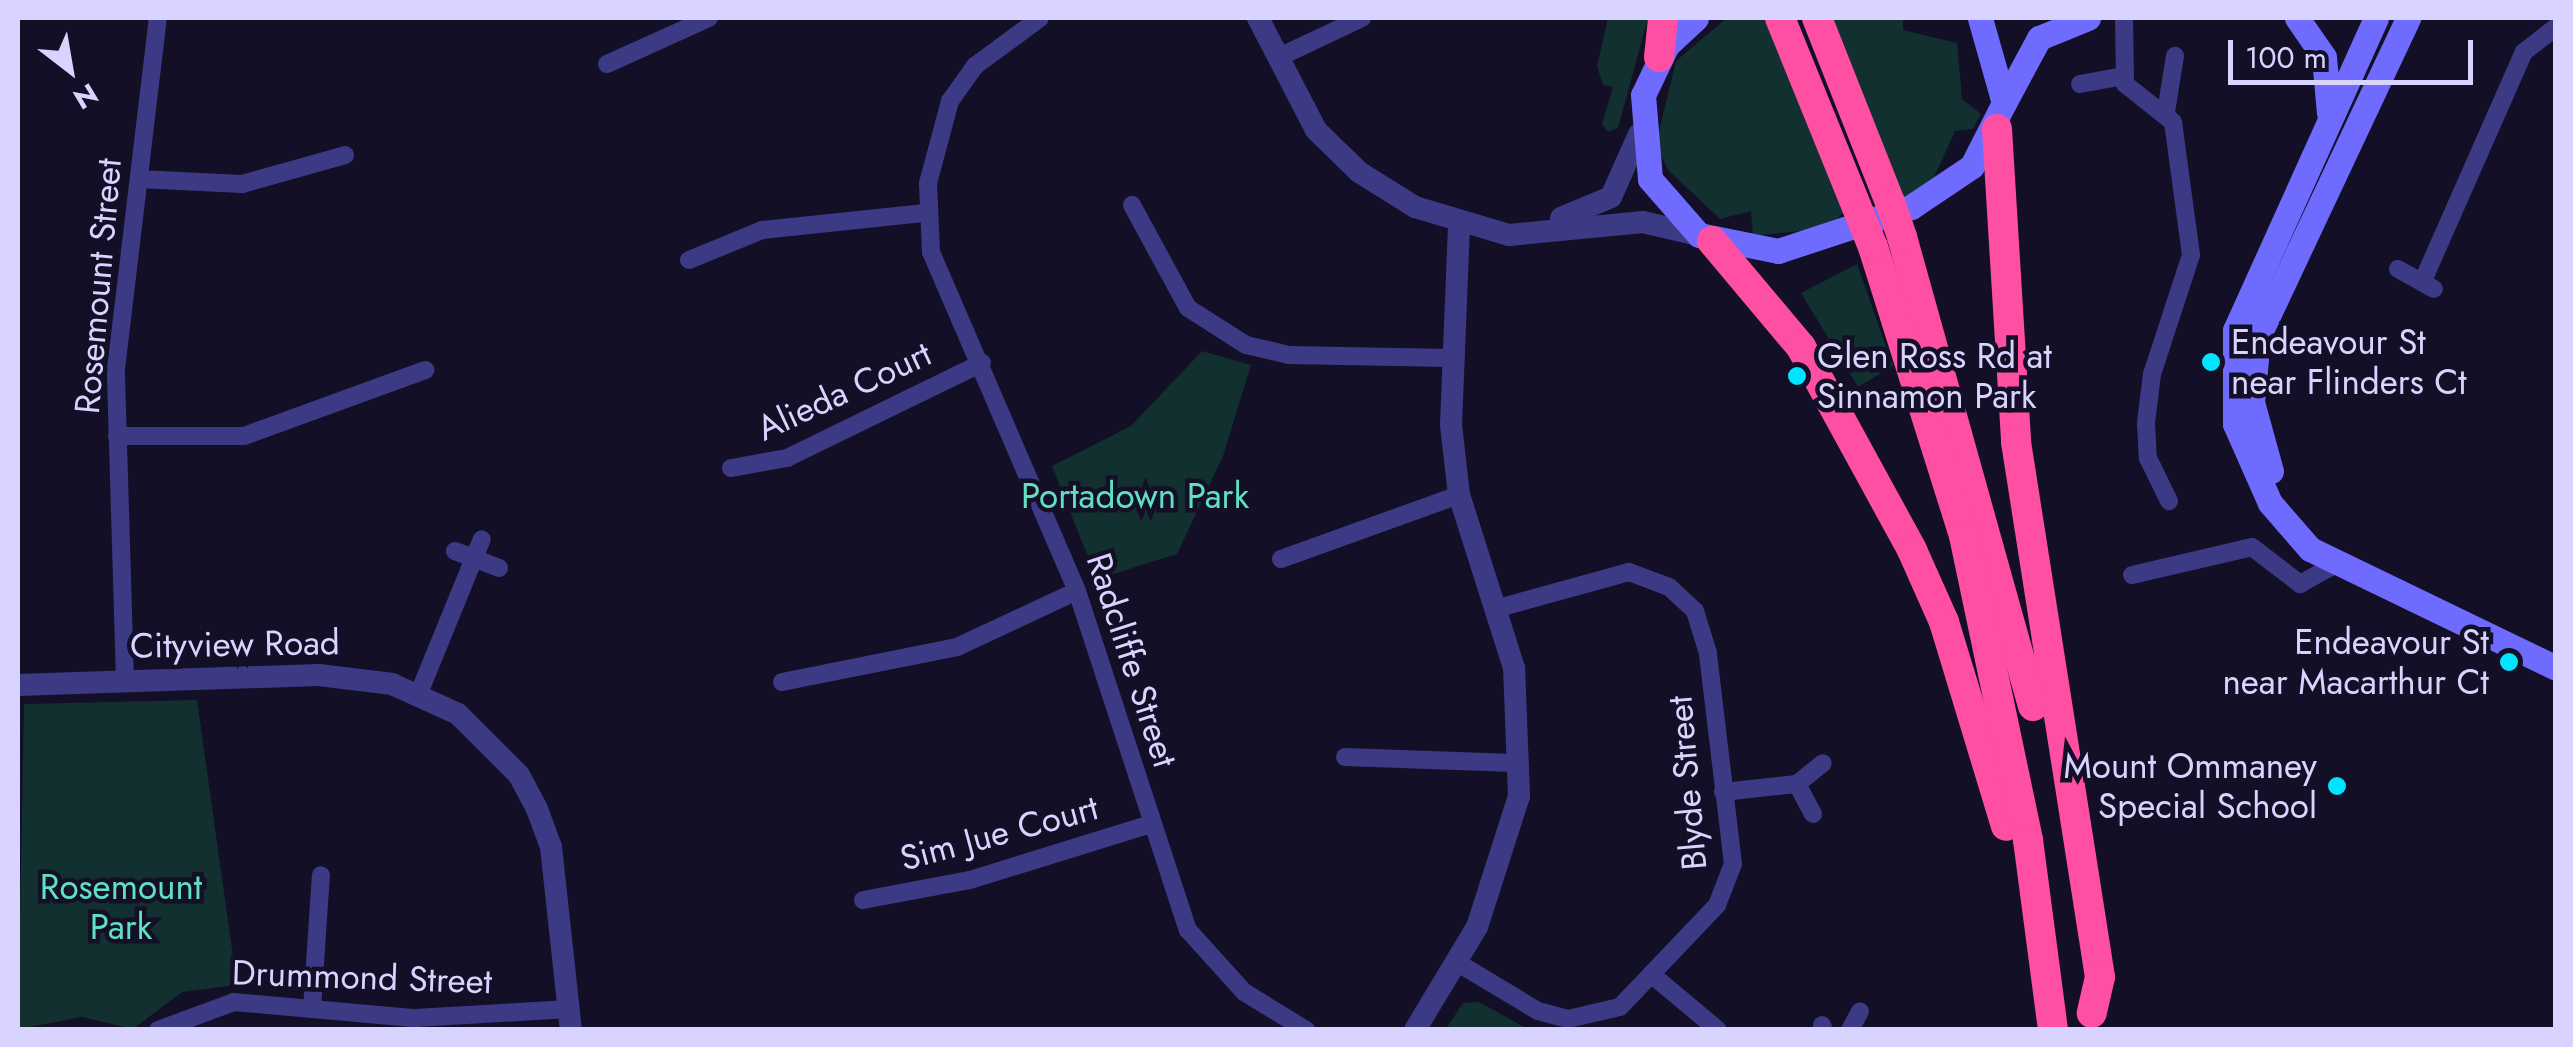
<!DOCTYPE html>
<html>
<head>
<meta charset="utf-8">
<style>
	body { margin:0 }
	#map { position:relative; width:2573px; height:1047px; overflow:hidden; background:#130f26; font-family:Jost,sans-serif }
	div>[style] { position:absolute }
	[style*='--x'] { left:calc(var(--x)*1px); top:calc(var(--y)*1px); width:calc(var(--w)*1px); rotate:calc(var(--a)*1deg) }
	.green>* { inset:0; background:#12302f }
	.minor>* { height:18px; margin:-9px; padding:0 9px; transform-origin:9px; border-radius:9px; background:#3d3a85 }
	.tertiary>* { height:22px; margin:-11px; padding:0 11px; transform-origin:11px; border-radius:11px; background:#3d3a85 }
	.secondary>* { height:25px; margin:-12.5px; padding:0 12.5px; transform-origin:12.5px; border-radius:12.5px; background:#6f6bff }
	.motorway>* { height:30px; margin:-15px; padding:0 15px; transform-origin:15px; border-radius:15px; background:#ff4fa3 }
	.motorway-bridge>* { height:30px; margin:-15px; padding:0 15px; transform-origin:15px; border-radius:15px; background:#ff4fa3 }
	.dots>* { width:28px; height:28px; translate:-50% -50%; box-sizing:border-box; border:5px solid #130f26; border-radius:50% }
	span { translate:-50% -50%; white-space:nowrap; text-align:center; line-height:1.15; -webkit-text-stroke:9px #130f26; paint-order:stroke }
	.street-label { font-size:35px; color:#d9d4ff }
	.poi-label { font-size:35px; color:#d9d4ff }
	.left { translate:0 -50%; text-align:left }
	.right { translate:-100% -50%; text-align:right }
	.park-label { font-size:35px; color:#5fe0c0 }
	.frame { position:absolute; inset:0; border:20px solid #d9d4ff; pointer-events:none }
	.north { position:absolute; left:20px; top:20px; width:100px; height:100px; -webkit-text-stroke:8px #130f26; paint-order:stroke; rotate:149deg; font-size:28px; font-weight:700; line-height:40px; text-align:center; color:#d9d4ff }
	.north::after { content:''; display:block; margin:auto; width:35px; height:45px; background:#d9d4ff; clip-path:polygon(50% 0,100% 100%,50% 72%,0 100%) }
	.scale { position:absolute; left:2228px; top:40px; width:245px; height:45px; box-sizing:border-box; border:5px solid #d9d4ff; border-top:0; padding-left:12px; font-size:30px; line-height:35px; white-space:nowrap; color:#d9d4ff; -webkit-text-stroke:8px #130f26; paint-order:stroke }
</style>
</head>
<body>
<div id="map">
	<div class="green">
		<i style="clip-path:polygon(1608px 18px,1648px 18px,1618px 128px,1608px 132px,1602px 124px,1613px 87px,1603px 85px,1597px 66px)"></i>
		<i style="clip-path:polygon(1727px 18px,1764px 18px,1845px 211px,1828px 228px,1753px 236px,1751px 211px,1720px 219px,1668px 170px,1656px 144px,1676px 61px)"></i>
		<i style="clip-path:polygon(1828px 18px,1903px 18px,1903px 30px,1957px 43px,1962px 99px,1981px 114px,1973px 129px,1955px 131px,1931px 184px,1903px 203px)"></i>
		<i style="clip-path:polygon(1857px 264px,1893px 366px,1858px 387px,1801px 293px)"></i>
		<i style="clip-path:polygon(1202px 351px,1251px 365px,1223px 456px,1177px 554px,1097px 579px,1052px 466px,1131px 426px)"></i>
		<i style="clip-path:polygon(197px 700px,237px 985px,182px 992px,133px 1029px,82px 1017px,18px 1029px,24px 704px)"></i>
		<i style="clip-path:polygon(1479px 1002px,1528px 1029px,1446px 1029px,1463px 1003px)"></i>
	</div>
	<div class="minor">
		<i style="--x:1040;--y:18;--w:81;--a:143.6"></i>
		<i style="--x:975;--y:66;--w:43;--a:125.5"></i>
		<i style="--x:950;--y:101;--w:85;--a:105"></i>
		<i style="--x:928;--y:183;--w:69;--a:87.5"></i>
		<i style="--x:931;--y:252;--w:369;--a:66.7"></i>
		<i style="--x:1077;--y:591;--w:357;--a:71.9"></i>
		<i style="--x:1188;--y:930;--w:84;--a:47.9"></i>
		<i style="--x:1244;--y:992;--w:73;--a:31.5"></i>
		<i style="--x:2124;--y:18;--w:66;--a:89.1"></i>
		<i style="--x:2125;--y:84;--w:61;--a:38.4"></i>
		<i style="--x:2173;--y:122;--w:134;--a:82.3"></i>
		<i style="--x:2191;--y:255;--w:125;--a:108.1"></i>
		<i style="--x:2152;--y:374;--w:49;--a:97"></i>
		<i style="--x:2146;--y:423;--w:35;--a:87"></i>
		<i style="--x:2148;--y:458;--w:48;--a:64"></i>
		<i style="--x:1277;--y:58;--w:94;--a:-25.2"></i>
		<i style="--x:607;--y:64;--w:112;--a:-24.3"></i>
		<i style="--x:2080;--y:84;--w:45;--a:-10.3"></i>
		<i style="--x:2166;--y:112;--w:57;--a:-80.9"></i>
		<i style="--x:139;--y:179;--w:103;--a:2.8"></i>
		<i style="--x:242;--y:184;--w:107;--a:-15.7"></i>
		<i style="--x:1132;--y:205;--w:117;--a:61.5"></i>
		<i style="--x:1188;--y:308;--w:69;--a:32.5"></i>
		<i style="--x:1246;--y:345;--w:44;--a:13.1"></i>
		<i style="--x:1289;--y:355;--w:160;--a:1.1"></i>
		<i style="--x:689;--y:260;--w:79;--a:-22.3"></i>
		<i style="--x:762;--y:230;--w:164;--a:-6"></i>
		<i style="--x:2398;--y:269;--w:41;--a:29.1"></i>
		<i style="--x:2425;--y:276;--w:245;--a:-66.2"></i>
		<i style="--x:2524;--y:52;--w:41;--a:-38"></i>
		<i style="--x:117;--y:436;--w:127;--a:0"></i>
		<i style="--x:244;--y:436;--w:193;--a:-20"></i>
		<i style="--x:731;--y:468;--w:57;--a:-10.1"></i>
		<i style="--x:787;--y:458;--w:217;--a:-26"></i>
		<i style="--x:455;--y:551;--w:47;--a:21.1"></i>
		<i style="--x:1281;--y:559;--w:189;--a:-19.8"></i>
		<i style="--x:2132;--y:575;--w:123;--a:-13.1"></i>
		<i style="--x:2252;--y:547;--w:61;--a:37.6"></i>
		<i style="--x:2300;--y:584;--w:37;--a:-29"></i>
		<i style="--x:125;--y:680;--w:311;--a:-91.7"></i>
		<i style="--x:116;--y:369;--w:354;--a:-83.2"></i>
		<i style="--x:782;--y:682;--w:178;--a:-11.3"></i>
		<i style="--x:957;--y:647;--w:132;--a:-25"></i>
		<i style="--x:419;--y:693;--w:166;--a:-67.8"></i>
		<i style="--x:1345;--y:757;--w:169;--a:2"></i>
		<i style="--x:1723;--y:792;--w:74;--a:-6.2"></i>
		<i style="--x:1813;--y:814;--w:34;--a:-118"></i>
		<i style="--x:1797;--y:784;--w:33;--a:-39"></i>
		<i style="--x:863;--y:900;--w:109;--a:-10.6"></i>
		<i style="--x:970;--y:880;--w:189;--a:-17.2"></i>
		<i style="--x:1458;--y:963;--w:93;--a:31"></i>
		<i style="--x:1538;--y:1011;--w:31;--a:15"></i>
		<i style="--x:1568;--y:1019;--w:53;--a:-13"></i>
		<i style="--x:1620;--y:1007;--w:141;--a:-46.4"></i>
		<i style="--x:1717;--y:905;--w:44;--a:-68.7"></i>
		<i style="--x:1733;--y:864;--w:212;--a:-96.8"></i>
		<i style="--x:1708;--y:653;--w:44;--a:-107.2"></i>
		<i style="--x:1695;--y:611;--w:35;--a:-137"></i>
		<i style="--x:1669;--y:587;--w:43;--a:-159.4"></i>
		<i style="--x:1629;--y:572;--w:136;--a:164.6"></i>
		<i style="--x:1651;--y:974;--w:87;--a:39.9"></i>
		<i style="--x:312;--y:1009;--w:134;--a:-86.2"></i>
		<i style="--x:1822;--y:1025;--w:5;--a:68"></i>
		<i style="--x:158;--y:1030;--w:81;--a:-20.2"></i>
		<i style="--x:234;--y:1002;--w:182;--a:5.1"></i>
		<i style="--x:415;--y:1018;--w:155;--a:-3.3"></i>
		<i style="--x:1850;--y:1030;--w:21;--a:-62"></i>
	</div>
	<div class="tertiary">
		<i style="--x:1258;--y:18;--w:126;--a:62.6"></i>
		<i style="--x:1316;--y:130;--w:60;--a:44.3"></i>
		<i style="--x:1359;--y:172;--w:66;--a:32"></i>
		<i style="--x:1415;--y:207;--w:98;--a:16.6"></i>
		<i style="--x:1509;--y:235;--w:135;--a:-5.5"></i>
		<i style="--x:1643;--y:222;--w:57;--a:13.1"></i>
		<i style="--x:1561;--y:218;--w:54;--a:-22.8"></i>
		<i style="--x:1611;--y:197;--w:69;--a:-66"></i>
		<i style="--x:18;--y:685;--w:301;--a:-1.9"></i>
		<i style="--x:319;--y:675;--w:74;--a:7"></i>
		<i style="--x:392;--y:684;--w:72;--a:24.4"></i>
		<i style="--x:458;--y:714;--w:86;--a:45"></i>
		<i style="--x:519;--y:775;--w:38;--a:62"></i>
		<i style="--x:537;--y:809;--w:40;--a:69.8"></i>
		<i style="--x:551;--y:847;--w:184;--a:83.8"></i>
		<i style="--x:1415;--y:1030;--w:120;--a:-59"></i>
		<i style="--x:1477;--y:927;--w:138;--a:-72.2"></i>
		<i style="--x:1519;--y:796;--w:128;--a:-92.2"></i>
		<i style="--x:1514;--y:668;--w:182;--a:-107.6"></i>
		<i style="--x:1459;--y:495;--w:70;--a:-96.5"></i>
		<i style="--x:1451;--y:425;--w:203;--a:-87.7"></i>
	</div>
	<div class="secondary">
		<i style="--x:1696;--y:18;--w:40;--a:137"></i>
		<i style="--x:1667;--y:45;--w:55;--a:115.6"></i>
		<i style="--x:1643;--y:95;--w:84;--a:85.2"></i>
		<i style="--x:1650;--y:179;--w:74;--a:48.8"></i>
		<i style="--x:1699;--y:235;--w:81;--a:11.4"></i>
		<i style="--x:1778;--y:251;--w:140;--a:-18.3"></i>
		<i style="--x:1911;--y:207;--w:73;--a:-33.9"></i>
		<i style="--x:1972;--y:166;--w:71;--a:-63.1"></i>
		<i style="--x:2004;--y:103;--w:88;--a:-105.8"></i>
		<i style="--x:2297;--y:18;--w:47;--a:55.3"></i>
		<i style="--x:2324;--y:57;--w:56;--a:84.9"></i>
		<i style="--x:2376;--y:18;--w:342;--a:114.3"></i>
		<i style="--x:2235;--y:330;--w:94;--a:90"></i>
		<i style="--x:2235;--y:424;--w:86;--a:66.1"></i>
		<i style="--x:2270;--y:503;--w:61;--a:49"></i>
		<i style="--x:2310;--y:549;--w:273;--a:25.8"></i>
		<i style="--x:2004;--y:103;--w:74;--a:-61.7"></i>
		<i style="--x:2039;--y:38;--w:53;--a:-22.2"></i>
		<i style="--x:2271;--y:471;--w:72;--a:-105.4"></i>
		<i style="--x:2252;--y:402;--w:65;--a:-84.7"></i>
		<i style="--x:2258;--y:337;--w:353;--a:-64.8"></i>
	</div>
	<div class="motorway">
		<i style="--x:1780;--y:18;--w:213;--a:67.9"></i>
		<i style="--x:1817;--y:18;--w:198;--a:68.4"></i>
		<i style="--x:1659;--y:57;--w:39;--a:-84"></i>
		<i style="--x:1997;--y:129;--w:314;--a:86.5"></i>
		<i style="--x:2016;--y:442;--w:542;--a:81.08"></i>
		<i style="--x:2100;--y:977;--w:37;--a:103"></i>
		<i style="--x:1902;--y:237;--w:487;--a:74.4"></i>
		<i style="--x:1712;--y:241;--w:138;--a:50"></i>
		<i style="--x:1801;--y:347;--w:231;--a:61.3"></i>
		<i style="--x:1912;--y:550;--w:79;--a:66"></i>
		<i style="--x:1944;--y:622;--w:213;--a:73.1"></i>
		<i style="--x:1873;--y:247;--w:303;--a:72.5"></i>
		<i style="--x:1964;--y:536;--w:311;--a:78.1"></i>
		<i style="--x:2028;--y:840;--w:192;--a:82.5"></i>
	</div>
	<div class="motorway-bridge">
		<i style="--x:1890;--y:202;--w:37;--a:71"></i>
		<i style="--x:1860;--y:215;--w:35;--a:68"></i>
	</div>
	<div class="dots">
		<i style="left:2211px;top:362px;background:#00e5ff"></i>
		<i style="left:1797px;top:376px;background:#00e5ff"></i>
		<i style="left:2509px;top:662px;background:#00e5ff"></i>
		<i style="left:2337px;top:786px;background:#00e5ff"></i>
	</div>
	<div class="street-label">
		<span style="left:98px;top:286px;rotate:-85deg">Rosemount Street</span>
		<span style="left:844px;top:391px;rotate:-25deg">Alieda Court</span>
		<span style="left:235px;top:644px;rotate:-1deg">Cityview Road</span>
		<span style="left:1132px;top:660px;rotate:72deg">Radcliffe Street</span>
		<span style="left:1687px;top:783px;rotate:-95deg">Blyde Street</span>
		<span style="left:999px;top:833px;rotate:-15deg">Sim Jue Court</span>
		<span style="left:362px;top:977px;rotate:2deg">Drummond Street</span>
	</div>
	<div class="poi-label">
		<span class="left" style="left:2231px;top:362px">Endeavour St<br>near Flinders Ct</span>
		<span class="left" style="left:1817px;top:376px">Glen Ross Rd at<br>Sinnamon Park</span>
		<span class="right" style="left:2489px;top:662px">Endeavour St<br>near Macarthur Ct</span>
		<span class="right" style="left:2317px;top:786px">Mount Ommaney<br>Special School</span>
	</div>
	<div class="park-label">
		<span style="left:1135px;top:496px">Portadown Park</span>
		<span style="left:121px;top:907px">Rosemount<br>Park</span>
	</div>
	<div class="frame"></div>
	<div class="north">N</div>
	<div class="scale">100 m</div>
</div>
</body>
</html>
